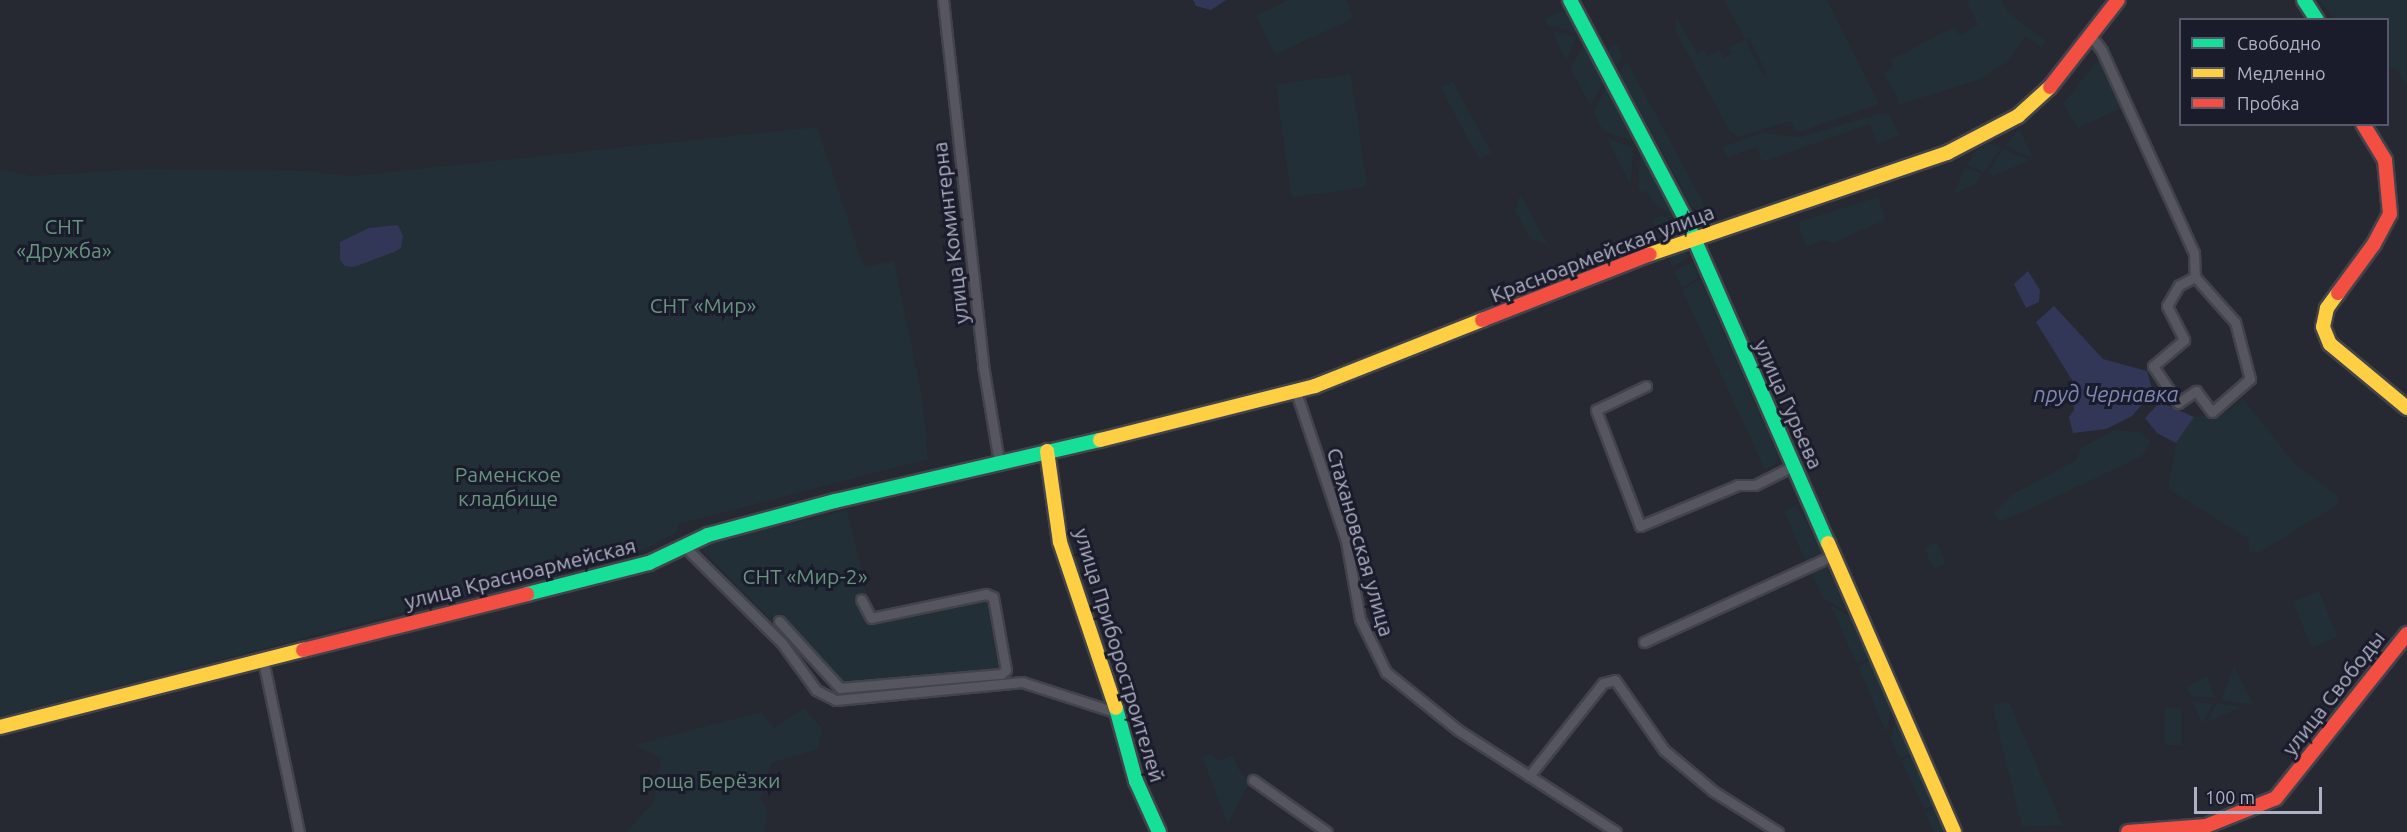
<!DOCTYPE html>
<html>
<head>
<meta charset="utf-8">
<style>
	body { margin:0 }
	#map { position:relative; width:2407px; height:832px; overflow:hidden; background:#262832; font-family:Ubuntu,sans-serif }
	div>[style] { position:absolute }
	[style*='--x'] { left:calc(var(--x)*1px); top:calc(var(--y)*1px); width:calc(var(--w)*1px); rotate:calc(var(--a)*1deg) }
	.green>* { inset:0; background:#232f37; transform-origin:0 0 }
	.water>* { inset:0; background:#323758 }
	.roads { filter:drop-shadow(2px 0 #42434b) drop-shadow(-2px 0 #42434b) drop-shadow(0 2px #42434b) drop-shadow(0 -2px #42434b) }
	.street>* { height:9px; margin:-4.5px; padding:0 4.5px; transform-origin:4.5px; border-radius:4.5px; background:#555660 }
	.fast>* { height:14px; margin:-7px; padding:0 7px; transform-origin:7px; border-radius:7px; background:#16e098 }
	.slow>* { height:14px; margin:-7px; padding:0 7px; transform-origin:7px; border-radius:7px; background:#ffcf43 }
	.jam>* { height:14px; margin:-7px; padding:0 7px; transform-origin:7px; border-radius:7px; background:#f24e42 }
	span { translate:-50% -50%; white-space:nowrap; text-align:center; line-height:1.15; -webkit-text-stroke:6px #1a1c2c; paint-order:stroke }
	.park-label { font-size:21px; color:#67947e }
	.street-label { font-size:21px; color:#afb1c4 }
	.water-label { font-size:22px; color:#7f86b0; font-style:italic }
	.legend { position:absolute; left:2179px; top:18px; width:210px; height:108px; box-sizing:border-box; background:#1a1c2c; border:2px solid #565869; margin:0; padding:8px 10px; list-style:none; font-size:18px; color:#afb1c4 }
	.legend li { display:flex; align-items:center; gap:12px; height:30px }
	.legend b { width:30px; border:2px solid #565869 }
	.scale { position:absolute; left:2194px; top:787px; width:128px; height:27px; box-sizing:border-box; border:3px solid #afb1c4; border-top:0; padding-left:8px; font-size:18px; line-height:21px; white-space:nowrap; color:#afb1c4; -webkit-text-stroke:4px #1a1c2c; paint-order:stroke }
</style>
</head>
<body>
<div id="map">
	<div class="green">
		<i style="clip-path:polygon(1289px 0,1346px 0,1354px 18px,1275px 55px,1256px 15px)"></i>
		<i style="clip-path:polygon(evenodd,1724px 0,1827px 0,1879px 104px,1802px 131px,1796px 131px,1790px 121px,1738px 137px,1730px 132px,1675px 30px,1676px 17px,1697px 53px,1704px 49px,1708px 56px,1719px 50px,1724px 58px,1732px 53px,1729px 48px,1745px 39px,1724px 0,1749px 38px,1767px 74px,1764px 76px,1745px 40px,1749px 38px)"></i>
		<i style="clip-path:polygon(1970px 0,2001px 0,2008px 12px,2047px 42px,2041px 47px,2026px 36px,2007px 62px,1981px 79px,1898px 105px,1897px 95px,1883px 74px,1893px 67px,1890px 60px,1954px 27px,1960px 35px,1978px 25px,1967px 2px)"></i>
		<i style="clip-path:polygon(2319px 0,2407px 0,2407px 89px,2399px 71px,2388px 65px,2388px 20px,2334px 19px)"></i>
		<i style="clip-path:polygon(1561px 11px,1567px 13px,1578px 33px,1547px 25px,1544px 19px)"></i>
		<i style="clip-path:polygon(1552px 31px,1576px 37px,1566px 61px)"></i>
		<i style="clip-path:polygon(1583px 43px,1603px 83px,1590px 106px,1571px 69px)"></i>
		<i style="clip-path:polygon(1617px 45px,1623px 56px,1616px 67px,1608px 53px,1610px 46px)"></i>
		<i style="clip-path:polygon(2099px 58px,2121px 108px,2078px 128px,2063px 104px)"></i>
		<i style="clip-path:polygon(1627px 61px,1713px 221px,1692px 207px,1619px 72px)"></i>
		<i style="left:1351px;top:74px;width:114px;height:76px;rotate:82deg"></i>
		<i style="left:1453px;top:81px;width:82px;height:14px;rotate:62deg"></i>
		<i style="clip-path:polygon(1606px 88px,1634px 141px,1604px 132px,1593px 112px)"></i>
		<i style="clip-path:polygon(1880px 113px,1889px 115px,1900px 135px,1877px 144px,1870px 124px,1762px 162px,1757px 147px,1728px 157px,1722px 147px,1762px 133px,1801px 137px)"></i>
		<i style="clip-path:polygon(817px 127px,864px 267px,894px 261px,922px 397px,928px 459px,679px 524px,677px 532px,643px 550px,0 717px,0 169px,31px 176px,147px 169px,308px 171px,350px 176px)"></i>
		<i style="clip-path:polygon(2019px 128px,2033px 158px,2005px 146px)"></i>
		<i style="clip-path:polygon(1607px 138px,1633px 148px,1631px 186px)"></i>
		<i style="clip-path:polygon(1990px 143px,2001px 148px,1984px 172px,1967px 165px,1975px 151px)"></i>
		<i style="clip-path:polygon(2003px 149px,2030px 160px,1994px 176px,1987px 174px)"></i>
		<i style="clip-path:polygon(1640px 152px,1677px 220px,1653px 202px,1646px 190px,1641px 193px,1638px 189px)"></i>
		<i style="clip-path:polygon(1965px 168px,1983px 174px,1976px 184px,1953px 194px)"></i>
		<i style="clip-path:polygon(1520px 194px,1549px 246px,1530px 238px,1515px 211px)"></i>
		<i style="clip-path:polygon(1878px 197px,1885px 220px,1834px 243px,1823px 240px,1806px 247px,1798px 222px)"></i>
		<i style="clip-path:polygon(1662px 215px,1675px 224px,1674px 230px,1661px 238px,1652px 221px)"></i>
		<i style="clip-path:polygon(1683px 252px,1690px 257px,1672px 267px,1667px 255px)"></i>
		<i style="clip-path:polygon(1692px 262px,1699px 277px,1682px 288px,1674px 271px)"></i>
		<i style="clip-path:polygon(1700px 279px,1778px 456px,1775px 465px,1765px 470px,1682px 290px)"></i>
		<i style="clip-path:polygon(2243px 399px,2295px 464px,2339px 497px,2337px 505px,2260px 552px,2249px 552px,2249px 539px,2168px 489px,2176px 443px,2194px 417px,2224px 413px)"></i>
		<i style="clip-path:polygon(2115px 430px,2139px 432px,2151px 442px,2142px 456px,2044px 503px,1999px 522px,1993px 514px,2013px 494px,2076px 460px,2081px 448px)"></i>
		<i style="clip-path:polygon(1795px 506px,1804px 516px,1821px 553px,1805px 560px,1784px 511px)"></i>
		<i style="clip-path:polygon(847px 510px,871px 611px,991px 589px,995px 594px,1012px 677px,842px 693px,704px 552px,702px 544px)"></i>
		<i style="left:1937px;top:542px;width:23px;height:14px;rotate:67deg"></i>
		<i style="clip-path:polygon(1825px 563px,1847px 612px,1823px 598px,1810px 569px)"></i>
		<i style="left:2319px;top:591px;width:50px;height:28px;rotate:68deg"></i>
		<i style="clip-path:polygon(1830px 604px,1853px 619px,1870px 658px,1856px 663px)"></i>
		<i style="clip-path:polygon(1872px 660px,1891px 708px,1886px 733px,1858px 666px)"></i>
		<i style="clip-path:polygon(2234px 666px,2254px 705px,2221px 700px)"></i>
		<i style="clip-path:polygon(2207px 675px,2215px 698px,2191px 696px,2186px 687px)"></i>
		<i style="clip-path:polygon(2009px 702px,2063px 825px,2022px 827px,1992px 705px)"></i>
		<i style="clip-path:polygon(2193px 702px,2213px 704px,2202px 723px)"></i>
		<i style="clip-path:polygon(2217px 703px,2241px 707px,2206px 723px)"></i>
		<i style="clip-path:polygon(804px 708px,822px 728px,818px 749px,771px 763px,761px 800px,768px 809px,763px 832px,626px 832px,653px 803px,661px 758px,635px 745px,761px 712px,774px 728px)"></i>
		<i style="left:2165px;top:708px;width:16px;height:37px"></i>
		<i style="clip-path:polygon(1896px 715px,1913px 753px,1900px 759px,1891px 739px)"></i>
		<i style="clip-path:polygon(1212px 753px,1218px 761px,1233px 755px,1239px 770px,1250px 782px,1228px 824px,1202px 757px)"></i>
		<i style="left:1913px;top:755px;width:54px;height:13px;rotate:65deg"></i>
		<i style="clip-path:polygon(1937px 807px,1948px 832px,1934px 832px,1925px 813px)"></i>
	</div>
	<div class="water">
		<i style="clip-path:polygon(1193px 0,1226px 0,1211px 10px,1196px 6px)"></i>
		<i style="clip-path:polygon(398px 225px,403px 236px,401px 248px,394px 252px,354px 267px,345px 266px,340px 260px,340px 242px,369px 228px)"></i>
		<i style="clip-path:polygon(2028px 271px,2040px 290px,2039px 302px,2026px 308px,2014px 284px)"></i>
		<i style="clip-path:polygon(2054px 306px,2103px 359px,2147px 371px,2153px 392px,2132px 416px,2106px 429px,2073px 433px,2069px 417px,2074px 410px,2072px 380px,2036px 322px)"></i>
		<i style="clip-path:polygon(2160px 402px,2194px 417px,2176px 443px,2157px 433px,2145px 418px)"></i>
	</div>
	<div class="roads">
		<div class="street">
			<i style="--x:943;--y:0;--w:367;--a:83.7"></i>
			<i style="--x:983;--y:365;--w:98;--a:80.6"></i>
			<i style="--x:2092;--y:37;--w:17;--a:54"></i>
			<i style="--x:2102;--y:51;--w:222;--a:65.5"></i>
			<i style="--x:2194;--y:253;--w:24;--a:88"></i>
			<i style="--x:2195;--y:277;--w:18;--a:153"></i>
			<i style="--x:2179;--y:285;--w:24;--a:120"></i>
			<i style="--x:2167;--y:306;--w:38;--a:63"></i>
			<i style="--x:2184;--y:340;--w:40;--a:140"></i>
			<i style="--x:2153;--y:366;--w:45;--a:56"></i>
			<i style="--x:2178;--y:403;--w:22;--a:-34"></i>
			<i style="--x:2196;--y:391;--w:26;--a:53"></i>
			<i style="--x:2212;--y:412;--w:50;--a:-41"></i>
			<i style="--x:2250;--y:379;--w:59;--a:-104.7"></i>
			<i style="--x:2235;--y:322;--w:60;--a:-131.6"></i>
			<i style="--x:1646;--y:386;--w:55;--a:154.4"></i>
			<i style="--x:1596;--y:410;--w:124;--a:69.2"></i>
			<i style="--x:1640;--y:526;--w:106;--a:-22.7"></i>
			<i style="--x:1738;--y:485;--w:17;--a:0"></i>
			<i style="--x:1755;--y:485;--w:42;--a:-26.6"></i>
			<i style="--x:1296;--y:392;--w:157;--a:71.4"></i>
			<i style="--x:1346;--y:541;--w:79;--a:79.8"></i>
			<i style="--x:1360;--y:619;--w:59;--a:63.9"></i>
			<i style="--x:1386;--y:672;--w:92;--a:38.9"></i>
			<i style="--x:1458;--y:730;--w:188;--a:32.8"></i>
			<i style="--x:683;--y:545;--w:139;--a:44.7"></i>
			<i style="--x:782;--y:643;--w:58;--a:54.1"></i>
			<i style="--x:816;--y:690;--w:22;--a:27"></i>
			<i style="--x:836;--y:700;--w:187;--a:-5.5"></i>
			<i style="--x:1022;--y:682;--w:101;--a:17.9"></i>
			<i style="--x:779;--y:621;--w:91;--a:47.7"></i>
			<i style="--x:840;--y:688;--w:162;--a:-5"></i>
			<i style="--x:1001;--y:674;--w:6;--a:-39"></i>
			<i style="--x:1006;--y:670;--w:74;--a:-100.1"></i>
			<i style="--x:993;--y:597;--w:8;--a:-157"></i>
			<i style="--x:986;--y:594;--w:117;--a:168.2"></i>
			<i style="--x:871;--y:618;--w:21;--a:-118"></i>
			<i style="--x:1644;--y:642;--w:207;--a:-24.6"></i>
			<i style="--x:263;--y:660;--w:176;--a:78.2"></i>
			<i style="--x:1529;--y:776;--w:119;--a:-51.5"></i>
			<i style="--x:1603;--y:683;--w:12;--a:-14"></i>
			<i style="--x:1615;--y:680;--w:85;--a:55"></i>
			<i style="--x:1664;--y:750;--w:64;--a:39.9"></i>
			<i style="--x:1713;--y:791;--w:77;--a:32.2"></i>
			<i style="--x:1253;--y:780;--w:90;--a:35.1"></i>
		</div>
		<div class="fast">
			<i style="--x:1570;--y:0;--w:246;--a:62.2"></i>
			<i style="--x:1685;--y:218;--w:355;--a:66.3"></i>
			<i style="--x:2304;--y:0;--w:24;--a:57"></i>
			<i style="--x:527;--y:594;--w:126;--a:-14.3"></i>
			<i style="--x:649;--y:563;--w:65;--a:-25.4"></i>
			<i style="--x:708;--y:535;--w:131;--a:-15"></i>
			<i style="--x:835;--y:501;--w:272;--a:-13"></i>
			<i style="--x:1116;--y:708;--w:76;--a:74.7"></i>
			<i style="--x:1136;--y:781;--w:56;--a:65.7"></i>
		</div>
		<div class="slow">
			<i style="--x:1650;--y:254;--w:314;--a:-18.8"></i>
			<i style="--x:1947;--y:153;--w:80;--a:-27.5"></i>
			<i style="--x:2018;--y:116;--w:43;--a:-42.2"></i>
			<i style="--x:2338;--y:293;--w:19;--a:126"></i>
			<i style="--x:2327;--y:308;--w:19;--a:102"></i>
			<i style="--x:2323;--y:327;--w:18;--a:68"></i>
			<i style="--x:2330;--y:344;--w:100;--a:39.7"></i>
			<i style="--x:1100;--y:440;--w:222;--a:-14.1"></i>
			<i style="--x:1315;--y:386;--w:180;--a:-21.6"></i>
			<i style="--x:1047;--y:451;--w:92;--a:81.9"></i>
			<i style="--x:1060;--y:542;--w:175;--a:71.4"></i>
			<i style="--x:1828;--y:543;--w:315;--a:66.4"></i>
			<i style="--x:0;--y:727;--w:313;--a:-14.3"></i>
		</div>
		<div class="jam">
			<i style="--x:2050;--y:87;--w:110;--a:-52"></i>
			<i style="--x:2338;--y:293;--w:61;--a:-53.7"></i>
			<i style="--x:2374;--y:244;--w:34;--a:-62"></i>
			<i style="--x:2390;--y:214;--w:54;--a:-95.3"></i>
			<i style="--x:2385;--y:160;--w:42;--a:-121.4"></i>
			<i style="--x:1482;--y:320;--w:180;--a:-21.4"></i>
			<i style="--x:303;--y:650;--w:231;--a:-14"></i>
			<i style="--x:2128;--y:832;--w:78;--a:-4.4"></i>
			<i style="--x:2206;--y:826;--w:75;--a:-21.8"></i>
			<i style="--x:2276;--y:798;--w:210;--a:-51.4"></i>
		</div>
	</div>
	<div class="park-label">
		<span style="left:64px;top:238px">СНТ<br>«Дружба»</span>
		<span style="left:703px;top:305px">СНТ «Мир»</span>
		<span style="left:508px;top:486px">Раменское<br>кладбище</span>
		<span style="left:805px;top:576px">СНТ «Мир-2»</span>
		<span style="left:711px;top:780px">роща Берёзки</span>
	</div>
	<div class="street-label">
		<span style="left:950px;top:233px;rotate:-97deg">улица Коминтерна</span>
		<span style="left:1602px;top:253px;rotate:-21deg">Красноармейская улица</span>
		<span style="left:1789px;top:404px;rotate:66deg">улица Гурьева</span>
		<span style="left:1361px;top:542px;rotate:74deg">Стахановская улица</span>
		<span style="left:520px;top:573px;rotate:-14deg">улица Красноармейская</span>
		<span style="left:1120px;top:655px;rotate:73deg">улица Приборостроителей</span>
		<span style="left:2333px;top:693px;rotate:-52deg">улица Свободы</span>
	</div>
	<div class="water-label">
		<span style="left:2106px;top:394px">пруд Чернавка</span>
	</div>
	<ul class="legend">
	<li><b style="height:8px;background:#16e098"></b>Свободно</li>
	<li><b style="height:8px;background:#ffcf43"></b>Медленно</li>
	<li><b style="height:8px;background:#f24e42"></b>Пробка</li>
	</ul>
	<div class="scale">100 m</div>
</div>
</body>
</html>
